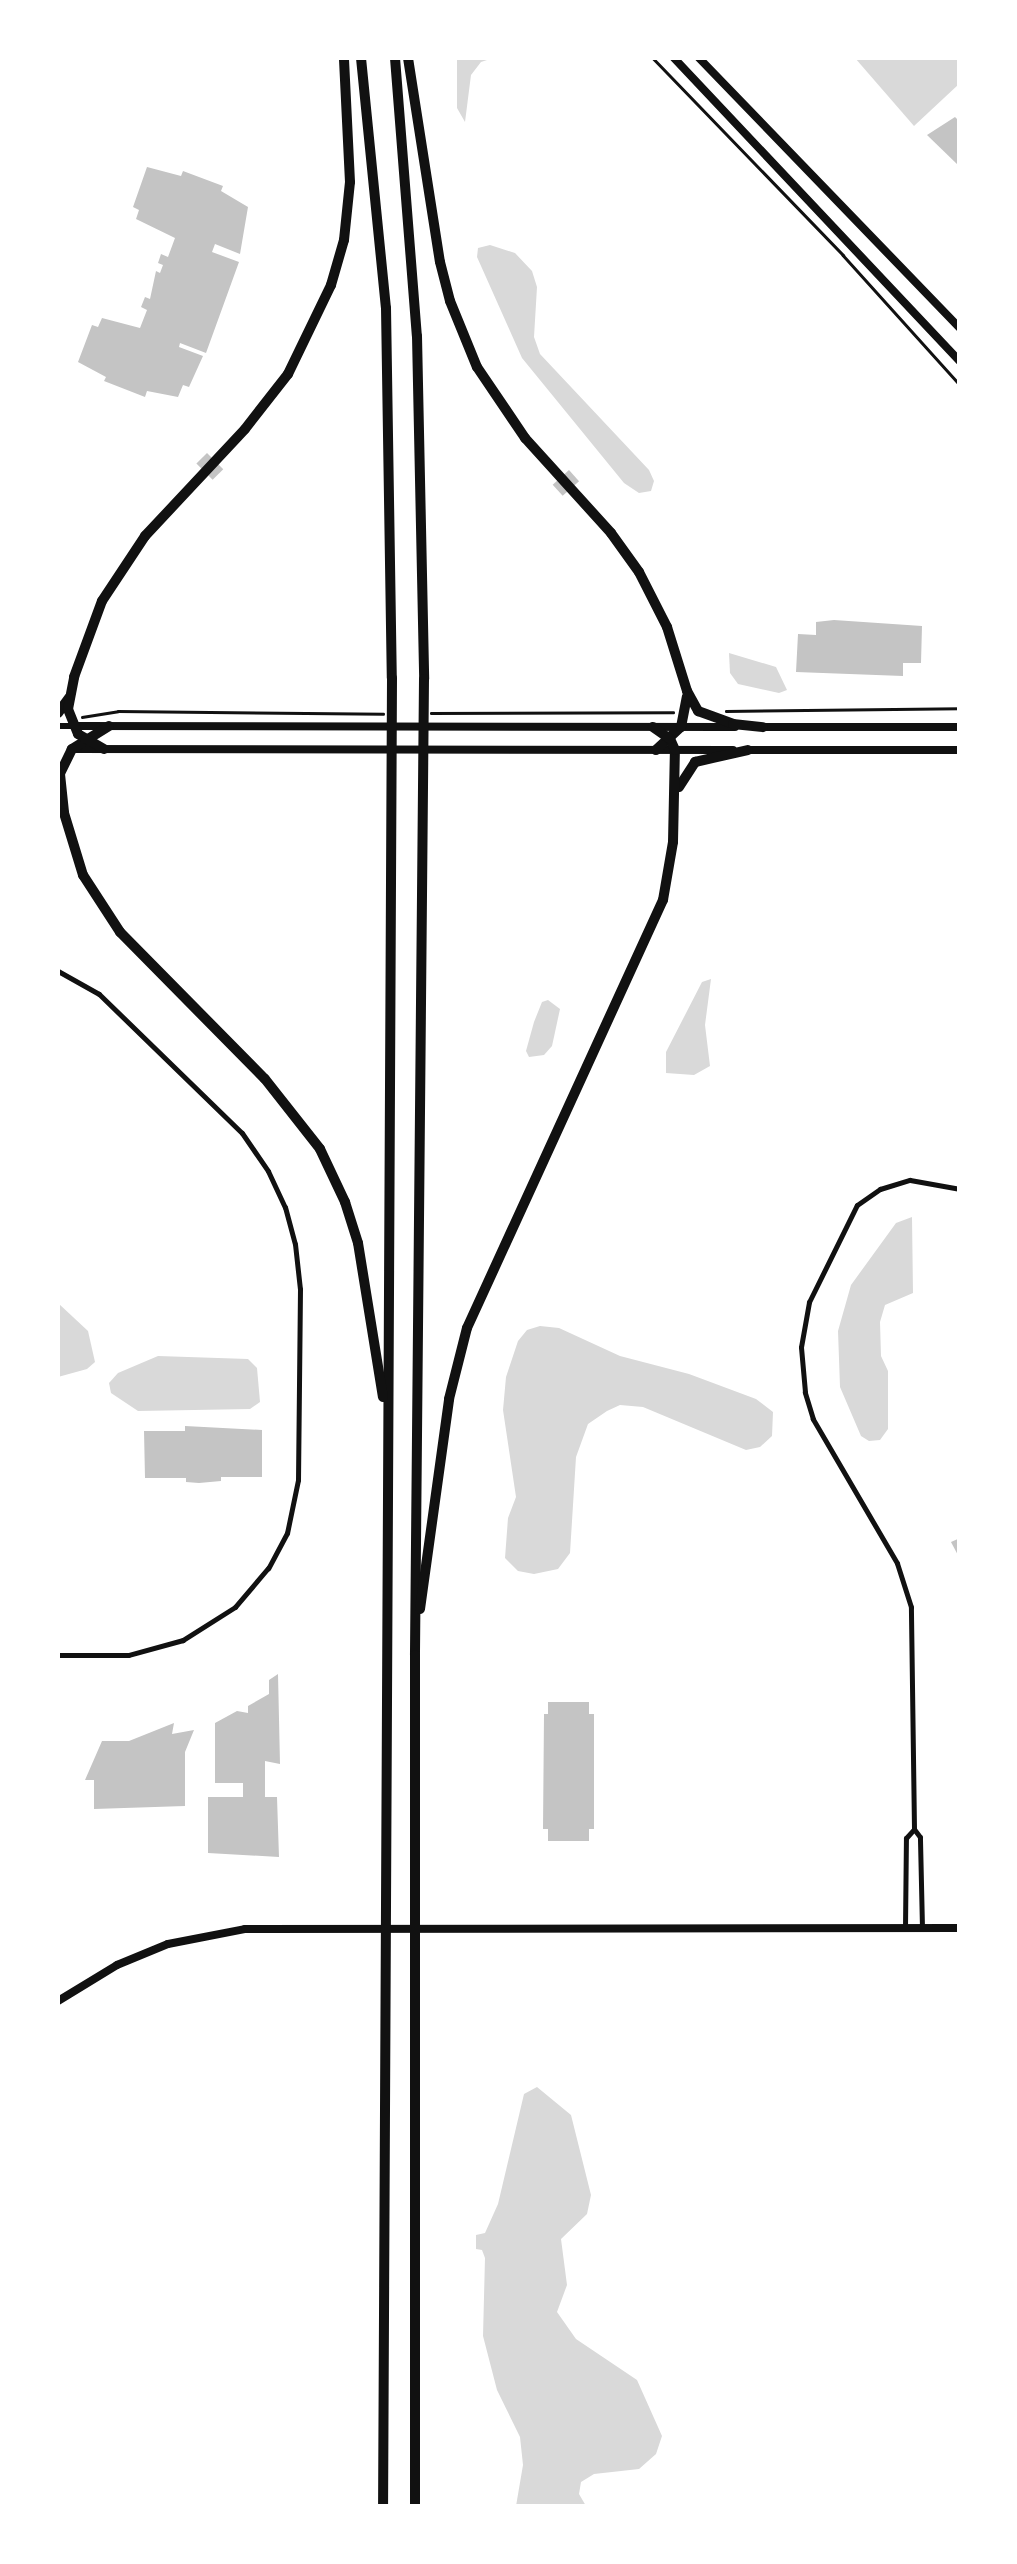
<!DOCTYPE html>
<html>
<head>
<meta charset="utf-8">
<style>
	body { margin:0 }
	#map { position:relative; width:1017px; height:2564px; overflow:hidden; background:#fff; font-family:"Asap Condensed",sans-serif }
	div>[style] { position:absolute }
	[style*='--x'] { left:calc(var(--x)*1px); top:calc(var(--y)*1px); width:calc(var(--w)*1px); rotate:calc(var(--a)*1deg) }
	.water>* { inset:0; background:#d9d9d9 }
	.building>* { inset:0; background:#c4c4c4; transform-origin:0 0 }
	.path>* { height:2.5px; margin:-1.25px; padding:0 1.25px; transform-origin:1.25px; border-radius:1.25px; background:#111 }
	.minor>* { height:5px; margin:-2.5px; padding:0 2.5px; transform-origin:2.5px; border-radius:2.5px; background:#111 }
	.tertiary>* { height:6px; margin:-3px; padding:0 3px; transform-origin:3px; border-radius:3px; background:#111 }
	.secondary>* { height:8px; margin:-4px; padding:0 4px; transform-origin:4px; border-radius:4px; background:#111 }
	.motorway>* { height:10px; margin:-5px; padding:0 5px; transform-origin:5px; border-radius:5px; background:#111 }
	span { translate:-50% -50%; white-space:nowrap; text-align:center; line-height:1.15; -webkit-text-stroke:9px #fff; paint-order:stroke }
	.frame { position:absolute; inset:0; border:60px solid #fff; pointer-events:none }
</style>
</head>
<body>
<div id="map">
	<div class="water">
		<i style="clip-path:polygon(457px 58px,493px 58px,481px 62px,471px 75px,465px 122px,457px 108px)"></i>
		<i style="clip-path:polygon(855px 58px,959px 58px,959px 84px,914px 126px)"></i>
		<i style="clip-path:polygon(490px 245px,515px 253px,532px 271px,537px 287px,534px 337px,540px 354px,649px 470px,654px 481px,651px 491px,639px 493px,624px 483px,522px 358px,477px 257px,478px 248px)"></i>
		<i style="clip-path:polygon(729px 653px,776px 667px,787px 690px,779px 693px,738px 684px,730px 673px)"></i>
		<i style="clip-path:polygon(711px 979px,705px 1025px,710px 1066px,694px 1075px,666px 1073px,666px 1052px,702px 982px)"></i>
		<i style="clip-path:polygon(548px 1000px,560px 1009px,552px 1046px,544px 1055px,529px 1057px,526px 1051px,534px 1022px,542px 1002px)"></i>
		<i style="clip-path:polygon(912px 1217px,913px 1293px,885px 1305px,880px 1322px,881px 1356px,888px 1371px,888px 1429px,880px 1440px,869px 1441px,861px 1436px,840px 1387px,838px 1331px,851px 1285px,896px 1223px)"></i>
		<i style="clip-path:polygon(58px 1303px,88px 1331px,95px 1362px,87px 1369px,58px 1377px)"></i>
		<i style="clip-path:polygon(540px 1326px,559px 1328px,620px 1356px,689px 1374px,756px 1399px,773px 1412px,772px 1436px,760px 1447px,746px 1450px,643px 1407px,620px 1405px,607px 1411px,588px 1424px,576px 1457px,570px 1553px,558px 1569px,534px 1574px,518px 1571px,505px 1558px,508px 1518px,516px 1497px,503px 1410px,506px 1377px,518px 1341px,527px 1330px)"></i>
		<i style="clip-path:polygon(158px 1356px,248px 1359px,257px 1368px,260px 1402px,250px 1409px,138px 1411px,111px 1393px,109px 1383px,118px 1373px)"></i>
		<i style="clip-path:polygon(537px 2087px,571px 2115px,591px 2195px,587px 2214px,561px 2239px,567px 2285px,557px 2312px,576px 2339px,637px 2380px,662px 2436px,656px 2454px,639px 2469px,594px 2474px,581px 2482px,579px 2494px,586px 2506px,516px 2506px,523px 2465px,520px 2437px,497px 2390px,483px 2336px,485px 2258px,482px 2250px,476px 2249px,476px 2235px,485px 2233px,498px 2204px,524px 2094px)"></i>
	</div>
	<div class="building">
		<i style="clip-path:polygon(955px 117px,960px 122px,960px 167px,927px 135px)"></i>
		<i style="clip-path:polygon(147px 167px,181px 176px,183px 171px,223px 186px,221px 191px,248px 207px,240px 254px,215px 244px,212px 252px,239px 262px,206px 353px,180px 343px,179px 347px,203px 356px,189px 387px,183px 385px,178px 397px,147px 391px,145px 397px,104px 381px,106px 377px,78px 362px,92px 325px,98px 327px,102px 318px,140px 328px,147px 310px,141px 307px,145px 297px,150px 299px,156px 271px,160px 273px,163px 265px,158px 263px,161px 254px,168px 257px,175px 238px,136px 219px,139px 210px,133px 207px)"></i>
		<i style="left:207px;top:453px;width:23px;height:15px;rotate:45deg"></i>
		<i style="left:569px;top:470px;width:15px;height:22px;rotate:48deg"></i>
		<i style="clip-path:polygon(834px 620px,922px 626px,921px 663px,903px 663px,903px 676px,796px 672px,798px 634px,816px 635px,816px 622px)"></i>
		<i style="clip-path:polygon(185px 1426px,262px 1430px,262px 1477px,221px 1477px,221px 1481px,199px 1483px,186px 1482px,186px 1478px,145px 1478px,144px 1431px,185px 1431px)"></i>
		<i style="clip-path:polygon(960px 1538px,960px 1559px,951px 1542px)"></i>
		<i style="clip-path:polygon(278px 1674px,280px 1764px,265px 1761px,265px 1797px,277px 1797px,279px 1857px,208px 1853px,208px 1797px,243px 1797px,243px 1783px,215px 1783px,215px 1723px,237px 1711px,248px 1713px,248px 1706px,269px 1694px,269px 1680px)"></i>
		<i style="clip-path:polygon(548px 1702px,589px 1702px,589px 1714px,594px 1714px,594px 1829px,589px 1829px,589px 1841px,548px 1841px,548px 1829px,543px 1829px,544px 1714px,548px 1714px)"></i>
		<i style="clip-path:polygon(174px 1723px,172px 1734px,194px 1730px,185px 1752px,185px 1806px,94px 1809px,94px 1780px,85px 1780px,102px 1741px,129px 1741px)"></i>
	</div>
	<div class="path">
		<i style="--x:653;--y:58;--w:274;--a:46"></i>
		<i style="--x:843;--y:255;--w:175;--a:48"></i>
		<i style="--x:726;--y:711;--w:234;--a:-0.7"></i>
		<i style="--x:431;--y:713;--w:242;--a:-0.2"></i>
		<i style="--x:82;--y:717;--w:36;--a:-9"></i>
		<i style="--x:118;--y:711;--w:265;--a:0.6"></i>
	</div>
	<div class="minor">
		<i style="--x:58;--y:971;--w:47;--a:29.3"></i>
		<i style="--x:99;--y:994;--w:199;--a:44.2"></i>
		<i style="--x:242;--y:1133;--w:46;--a:55.6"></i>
		<i style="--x:268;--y:1171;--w:40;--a:65"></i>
		<i style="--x:285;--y:1207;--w:38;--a:75"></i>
		<i style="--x:295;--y:1244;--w:45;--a:83.7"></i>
		<i style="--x:300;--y:1289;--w:191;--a:90.6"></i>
		<i style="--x:298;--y:1480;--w:54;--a:101.7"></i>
		<i style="--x:287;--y:1533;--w:40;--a:118"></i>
		<i style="--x:268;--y:1568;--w:51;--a:130.2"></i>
		<i style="--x:235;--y:1607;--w:62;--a:147.6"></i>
		<i style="--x:183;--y:1640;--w:57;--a:164.7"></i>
		<i style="--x:128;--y:1655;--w:70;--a:180"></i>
		<i style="--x:905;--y:1928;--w:90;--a:-89.4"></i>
		<i style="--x:906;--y:1838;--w:12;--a:-48"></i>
		<i style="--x:922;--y:1928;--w:91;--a:-91.3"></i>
		<i style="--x:920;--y:1837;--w:10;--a:-127"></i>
		<i style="--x:914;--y:1829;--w:222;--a:-90.8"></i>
		<i style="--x:911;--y:1607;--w:46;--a:-107.7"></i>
		<i style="--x:897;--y:1563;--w:167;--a:-120.3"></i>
		<i style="--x:813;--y:1419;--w:28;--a:-107"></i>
		<i style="--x:805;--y:1392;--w:45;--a:-95.1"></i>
		<i style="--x:801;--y:1347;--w:46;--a:-79.9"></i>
		<i style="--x:809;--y:1302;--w:108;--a:-63.7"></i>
		<i style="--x:857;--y:1205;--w:28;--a:-35"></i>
		<i style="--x:880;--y:1189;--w:31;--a:-17"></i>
		<i style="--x:910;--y:1180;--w:51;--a:10.2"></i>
	</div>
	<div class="tertiary">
		<i style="--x:58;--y:726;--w:15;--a:0"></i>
	</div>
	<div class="secondary">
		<i style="--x:674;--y:58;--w:417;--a:46.7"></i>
		<i style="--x:699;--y:58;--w:376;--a:46"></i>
		<i style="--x:74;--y:726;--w:661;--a:0.09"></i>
		<i style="--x:759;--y:727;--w:201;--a:0"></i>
		<i style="--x:72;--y:749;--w:661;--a:0.09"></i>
		<i style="--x:747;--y:750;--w:213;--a:0"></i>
		<i style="--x:58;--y:2001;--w:69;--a:-31.4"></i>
		<i style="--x:117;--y:1965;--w:55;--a:-22.4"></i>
		<i style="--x:168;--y:1944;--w:78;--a:-11"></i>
		<i style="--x:245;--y:1929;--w:715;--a:-0.08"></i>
	</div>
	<div class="motorway">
		<i style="--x:361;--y:58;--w:251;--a:84.3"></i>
		<i style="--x:386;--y:308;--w:370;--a:89.1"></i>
		<i style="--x:392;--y:678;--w:1828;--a:90.28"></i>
		<i style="--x:395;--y:58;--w:279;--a:85.5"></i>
		<i style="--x:417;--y:336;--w:343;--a:88.8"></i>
		<i style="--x:424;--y:679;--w:976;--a:90.53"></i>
		<i style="--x:415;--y:1655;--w:851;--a:90"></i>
		<i style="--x:408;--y:58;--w:206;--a:81.1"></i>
		<i style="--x:440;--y:262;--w:40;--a:75.6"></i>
		<i style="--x:450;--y:301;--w:71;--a:67.8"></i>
		<i style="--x:477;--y:367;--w:86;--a:55.9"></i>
		<i style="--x:525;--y:438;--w:128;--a:47.8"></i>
		<i style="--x:611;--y:533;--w:48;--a:54.3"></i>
		<i style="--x:639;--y:572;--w:62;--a:63"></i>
		<i style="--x:667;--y:627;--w:67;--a:72.6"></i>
		<i style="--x:687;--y:691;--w:23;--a:61"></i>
		<i style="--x:698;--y:711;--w:37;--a:20"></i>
		<i style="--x:733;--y:724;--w:30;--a:6"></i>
		<i style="--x:58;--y:713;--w:19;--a:-54"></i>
		<i style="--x:109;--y:726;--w:44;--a:148.1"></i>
		<i style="--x:72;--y:749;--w:28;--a:116"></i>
		<i style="--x:60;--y:774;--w:39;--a:84"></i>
		<i style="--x:64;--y:813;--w:65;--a:73"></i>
		<i style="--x:83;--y:875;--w:68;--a:57"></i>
		<i style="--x:120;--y:932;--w:206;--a:45.4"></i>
		<i style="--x:265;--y:1079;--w:89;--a:51.8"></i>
		<i style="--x:320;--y:1149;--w:59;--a:64.7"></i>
		<i style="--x:345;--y:1202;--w:43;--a:72.4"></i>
		<i style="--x:358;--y:1243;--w:156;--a:80.8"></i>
		<i style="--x:104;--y:749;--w:30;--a:-150"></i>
		<i style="--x:78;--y:734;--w:27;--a:-112"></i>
		<i style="--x:68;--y:709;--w:33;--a:-79"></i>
		<i style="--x:74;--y:677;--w:81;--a:-69.8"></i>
		<i style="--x:102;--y:601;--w:78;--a:-56.5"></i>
		<i style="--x:145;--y:536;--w:146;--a:-46.9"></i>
		<i style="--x:245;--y:429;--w:70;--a:-52"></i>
		<i style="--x:288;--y:374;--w:99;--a:-64.2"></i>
		<i style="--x:331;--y:285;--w:47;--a:-73.9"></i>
		<i style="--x:344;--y:240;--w:58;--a:-84.1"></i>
		<i style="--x:350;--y:182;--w:124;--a:-92.8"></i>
		<i style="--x:656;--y:750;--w:34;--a:-43"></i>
		<i style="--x:681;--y:727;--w:31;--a:-79"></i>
		<i style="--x:679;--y:787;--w:30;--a:-57"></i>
		<i style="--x:695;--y:762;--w:54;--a:-12.8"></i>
		<i style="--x:420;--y:1609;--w:212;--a:-82.1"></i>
		<i style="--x:449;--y:1399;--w:73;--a:-75.8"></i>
		<i style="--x:467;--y:1328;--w:471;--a:-65.4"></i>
		<i style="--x:663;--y:900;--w:59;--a:-80.2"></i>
		<i style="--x:673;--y:842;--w:92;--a:-88.8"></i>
		<i style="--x:675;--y:750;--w:12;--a:-114"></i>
		<i style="--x:670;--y:739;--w:21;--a:-145"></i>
	</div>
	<div class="frame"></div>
</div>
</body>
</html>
